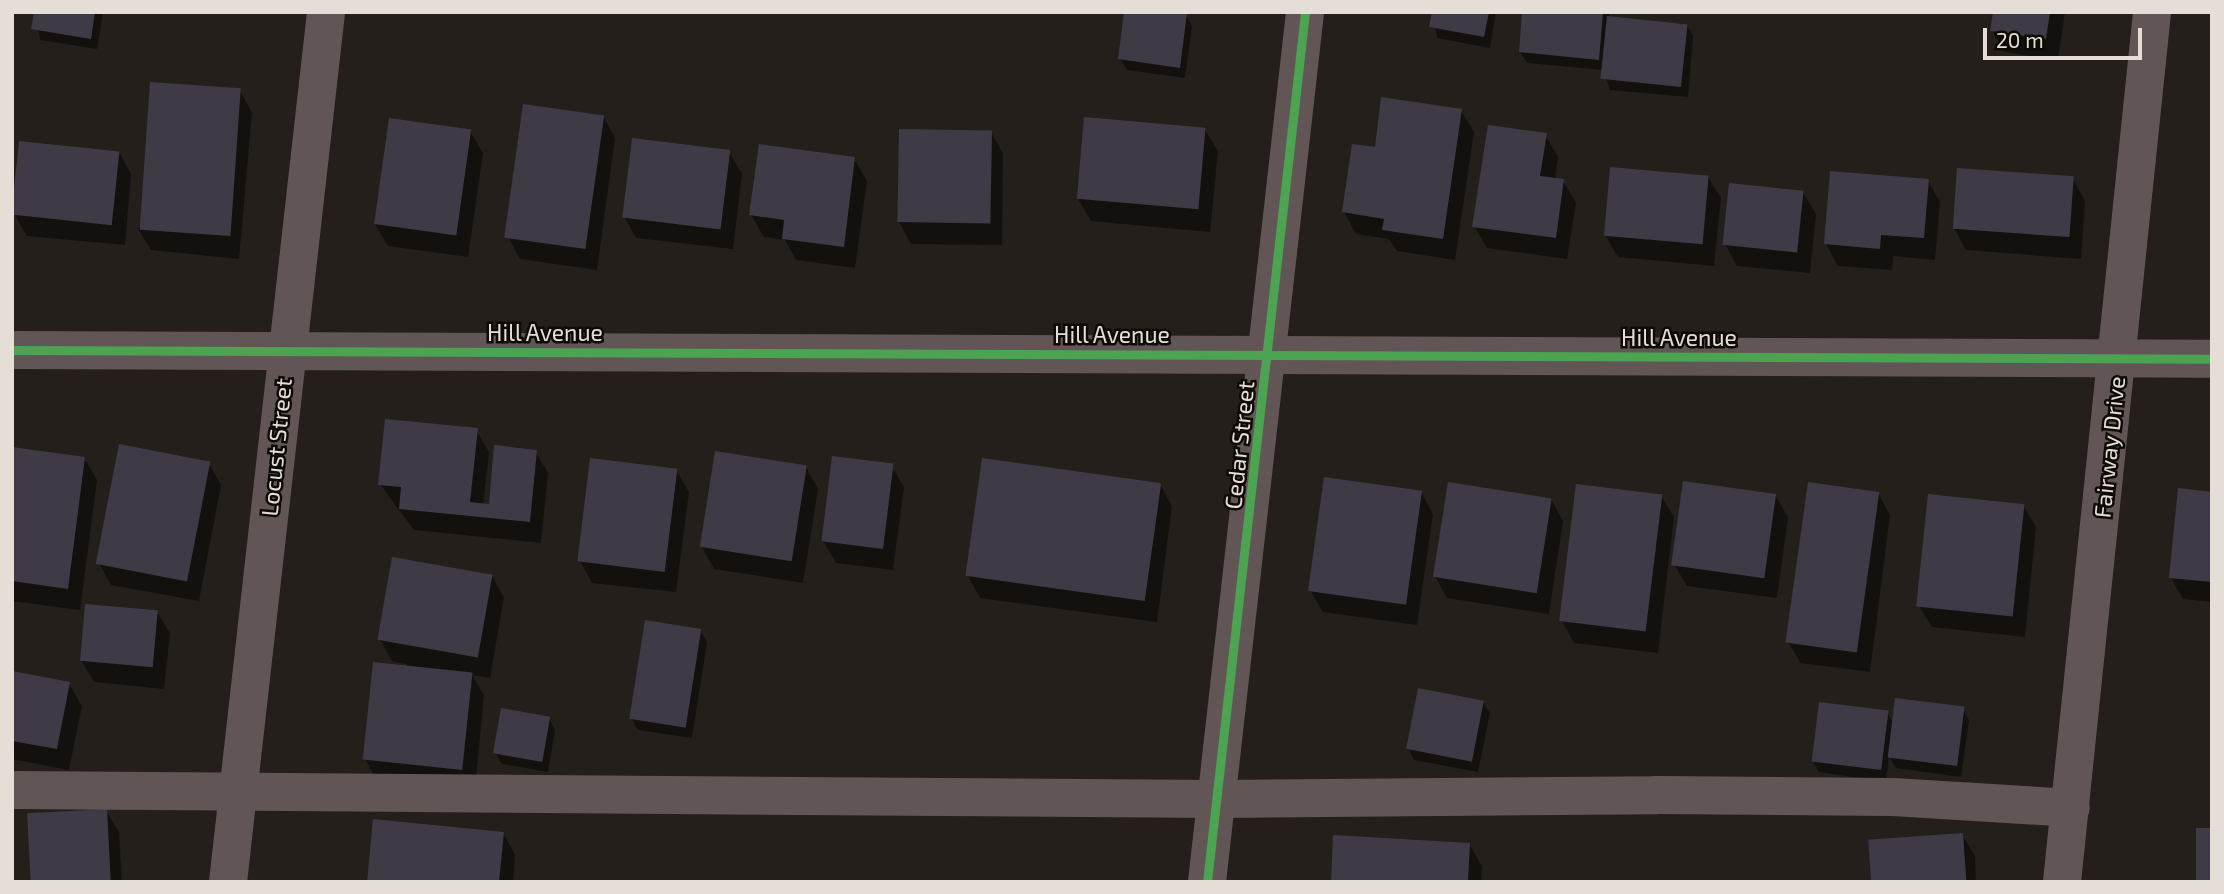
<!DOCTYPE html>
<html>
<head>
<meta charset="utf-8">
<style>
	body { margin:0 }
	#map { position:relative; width:2224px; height:894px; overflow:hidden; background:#241f1a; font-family:"Exo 2",sans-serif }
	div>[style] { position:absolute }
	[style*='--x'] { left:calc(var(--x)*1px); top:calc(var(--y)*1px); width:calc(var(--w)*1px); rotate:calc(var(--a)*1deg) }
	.shadow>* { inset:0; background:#0007 }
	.building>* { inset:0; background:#403a46; transform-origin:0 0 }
	.minor>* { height:38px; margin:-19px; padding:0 19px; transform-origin:19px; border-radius:19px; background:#615556 }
	.cycleway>* { height:9px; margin:-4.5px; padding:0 4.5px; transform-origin:4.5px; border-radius:4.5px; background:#4ca352 }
	span { translate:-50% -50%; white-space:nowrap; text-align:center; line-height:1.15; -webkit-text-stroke:5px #0e0b06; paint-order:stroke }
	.street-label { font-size:23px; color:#e4ded6 }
	.frame { position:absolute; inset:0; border:14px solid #e4ded6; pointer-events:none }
	.scale { position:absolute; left:1983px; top:28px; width:159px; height:32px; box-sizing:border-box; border:4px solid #e4ded6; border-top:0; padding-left:9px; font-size:21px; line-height:24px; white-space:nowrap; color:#e4ded6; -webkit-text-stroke:5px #0e0b06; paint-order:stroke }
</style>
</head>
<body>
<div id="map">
	<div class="shadow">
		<i style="clip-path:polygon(36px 12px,103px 12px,97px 49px,40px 40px)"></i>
		<i style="clip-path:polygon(1126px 12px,1186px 15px,1192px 26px,1185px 78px,1127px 70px,1120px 59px)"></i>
		<i style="clip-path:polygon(1433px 12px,1496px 12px,1490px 48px,1437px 38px)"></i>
		<i style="clip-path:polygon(1524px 12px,1610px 12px,1609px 18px,1687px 25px,1693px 36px,1688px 97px,1610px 90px,1604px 70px,1527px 63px,1520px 52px)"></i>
		<i style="clip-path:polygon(1994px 12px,2065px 12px,2058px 60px,2004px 52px,1992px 30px)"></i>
		<i style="clip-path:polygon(240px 91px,252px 113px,239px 259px,151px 250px,138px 229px)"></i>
		<i style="clip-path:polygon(1461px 111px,1474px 132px,1455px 260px,1397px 251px,1389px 239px,1356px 234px,1344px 212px,1376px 149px)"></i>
		<i style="clip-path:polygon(603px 116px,615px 138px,597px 270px,520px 259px,508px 237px)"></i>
		<i style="clip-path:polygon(1205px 130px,1218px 151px,1210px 232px,1091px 221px,1078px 199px)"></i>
		<i style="clip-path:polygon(470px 131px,483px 153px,468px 257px,388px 246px,375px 224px)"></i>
		<i style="clip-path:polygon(991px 132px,1003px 154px,1002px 245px,911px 244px,899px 222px)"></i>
		<i style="clip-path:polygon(1545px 135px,1558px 157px,1555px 180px,1563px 181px,1576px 203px,1567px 259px,1487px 248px,1474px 226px)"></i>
		<i style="clip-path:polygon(119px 152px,131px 174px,125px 245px,27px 236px,14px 214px)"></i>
		<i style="clip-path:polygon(729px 152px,742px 174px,733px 249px,636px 238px,624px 216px)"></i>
		<i style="clip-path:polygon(854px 159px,867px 181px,855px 268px,796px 260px,785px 240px,764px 237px,751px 215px)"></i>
		<i style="clip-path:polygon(1708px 177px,1721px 198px,1714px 266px,1618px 257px,1605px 235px)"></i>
		<i style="clip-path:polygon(2073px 179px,2085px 201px,2081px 259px,1966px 250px,1954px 228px)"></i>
		<i style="clip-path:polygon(1928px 181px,1940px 202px,1935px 260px,1893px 256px,1892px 270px,1838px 266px,1826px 244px)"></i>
		<i style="clip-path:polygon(1803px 192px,1816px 214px,1810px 273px,1737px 266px,1725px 244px)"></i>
		<i style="clip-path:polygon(476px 430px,489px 452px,483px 505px,490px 506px,535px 451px,548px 473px,541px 543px,414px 530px,380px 484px)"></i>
		<i style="clip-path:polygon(12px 449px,84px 458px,97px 480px,80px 610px,12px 601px)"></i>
		<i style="clip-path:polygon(209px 464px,221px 485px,199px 601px,111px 585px,99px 563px)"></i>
		<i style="clip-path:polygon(891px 465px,904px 487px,893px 570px,836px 563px,823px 541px)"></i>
		<i style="clip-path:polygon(806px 467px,818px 489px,803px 583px,714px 569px,702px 547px)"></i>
		<i style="clip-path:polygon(676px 470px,689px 492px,676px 592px,592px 583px,580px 561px)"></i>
		<i style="clip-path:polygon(1160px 484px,1172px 506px,1157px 622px,980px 598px,968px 576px)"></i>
		<i style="clip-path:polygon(1421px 492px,1433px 514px,1417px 625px,1323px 612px,1310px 590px)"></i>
		<i style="clip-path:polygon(1878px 493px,1890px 515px,1870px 672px,1801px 663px,1788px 642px)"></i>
		<i style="clip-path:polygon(2212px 494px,2212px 602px,2183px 599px,2171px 578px)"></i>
		<i style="clip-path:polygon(1775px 495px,1788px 517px,1777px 598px,1687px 586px,1674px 564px)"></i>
		<i style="clip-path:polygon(1661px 496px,1674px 517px,1658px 653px,1574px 643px,1562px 621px)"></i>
		<i style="clip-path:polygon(1551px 499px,1563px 521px,1549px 614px,1447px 598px,1435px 576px)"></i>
		<i style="clip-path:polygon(2023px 505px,2036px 527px,2025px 637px,1932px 627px,1919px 606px)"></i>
		<i style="clip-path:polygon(492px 576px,504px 597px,490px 678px,472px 675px,484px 695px,475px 790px,377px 781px,365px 759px,407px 664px,393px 662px,380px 640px)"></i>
		<i style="clip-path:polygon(157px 612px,170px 633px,164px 689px,94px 682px,81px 660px)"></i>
		<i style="clip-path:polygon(700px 630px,707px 642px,692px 738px,638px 730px,632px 719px)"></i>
		<i style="clip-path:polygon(12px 673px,69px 684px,82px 706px,69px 770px,12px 759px)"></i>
		<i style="clip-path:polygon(1483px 702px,1490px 713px,1478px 772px,1414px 760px,1408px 748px)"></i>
		<i style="clip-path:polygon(1963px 709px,1969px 720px,1961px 777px,1896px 768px,1889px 757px,1886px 782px,1819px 772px,1813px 761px,1887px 713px,1894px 724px)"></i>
		<i style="clip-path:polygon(549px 718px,555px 730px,548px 772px,502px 764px,495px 753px)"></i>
		<i style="clip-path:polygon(106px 811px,119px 832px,122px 882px,32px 882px)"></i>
		<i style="clip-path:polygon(503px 833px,515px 855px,513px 882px,369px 882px)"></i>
		<i style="clip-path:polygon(1962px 834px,1975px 856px,1976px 882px,1872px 882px)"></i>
		<i style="clip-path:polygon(1469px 844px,1482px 866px,1481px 882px,1333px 882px)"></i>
	</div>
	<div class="building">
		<i style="clip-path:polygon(34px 12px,95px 12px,91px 39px,31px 29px)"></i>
		<i style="clip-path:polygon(1124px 12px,1187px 13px,1180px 68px,1118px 59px)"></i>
		<i style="clip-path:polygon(1432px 12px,1489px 12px,1484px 37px,1429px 27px)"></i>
		<i style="clip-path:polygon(1522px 12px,1603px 12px,1599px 60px,1519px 52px)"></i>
		<i style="clip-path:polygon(1993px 12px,2050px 12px,2046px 39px,1990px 31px)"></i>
		<i style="left:1607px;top:16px;width:81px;height:63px;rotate:6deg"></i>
		<i style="left:150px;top:82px;width:91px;height:148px;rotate:4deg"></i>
		<i style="clip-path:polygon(1381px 97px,1462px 109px,1443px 239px,1382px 230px,1384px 219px,1342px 212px,1352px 144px,1375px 147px)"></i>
		<i style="left:523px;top:104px;width:82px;height:135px;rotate:8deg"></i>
		<i style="left:1084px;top:117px;width:122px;height:82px;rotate:5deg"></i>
		<i style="left:389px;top:118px;width:83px;height:107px;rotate:8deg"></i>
		<i style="clip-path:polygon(1488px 125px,1547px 133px,1540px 176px,1564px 179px,1556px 238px,1472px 227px)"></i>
		<i style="left:899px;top:129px;width:93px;height:93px;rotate:1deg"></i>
		<i style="left:632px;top:138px;width:99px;height:80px;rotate:7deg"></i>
		<i style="left:19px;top:141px;width:101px;height:74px;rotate:6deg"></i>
		<i style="clip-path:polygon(759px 144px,855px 157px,844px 247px,782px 239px,784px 220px,749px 215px)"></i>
		<i style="left:1610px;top:167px;width:99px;height:69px;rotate:5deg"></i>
		<i style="left:1957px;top:168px;width:117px;height:61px;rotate:4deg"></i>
		<i style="clip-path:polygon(1830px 171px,1929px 179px,1924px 238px,1881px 235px,1880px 249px,1824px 244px)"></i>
		<i style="left:1729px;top:183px;width:75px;height:62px;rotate:6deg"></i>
		<i style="clip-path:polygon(385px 419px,478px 428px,470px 502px,489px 504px,494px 445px,537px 450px,530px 522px,399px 509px,401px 487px,378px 485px)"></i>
		<i style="left:119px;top:444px;width:93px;height:122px;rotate:11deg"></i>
		<i style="clip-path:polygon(12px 447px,85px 457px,68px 589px,12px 581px)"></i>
		<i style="left:715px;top:451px;width:93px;height:97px;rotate:9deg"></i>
		<i style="left:832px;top:456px;width:62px;height:86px;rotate:7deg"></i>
		<i style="left:590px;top:458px;width:88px;height:104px;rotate:7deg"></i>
		<i style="left:982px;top:458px;width:181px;height:119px;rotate:8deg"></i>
		<i style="left:1324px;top:477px;width:99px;height:115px;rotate:8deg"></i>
		<i style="left:1683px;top:481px;width:94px;height:85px;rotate:8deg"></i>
		<i style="left:1448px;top:482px;width:105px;height:96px;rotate:9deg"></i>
		<i style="left:1808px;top:482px;width:72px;height:162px;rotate:8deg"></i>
		<i style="left:1576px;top:484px;width:87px;height:138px;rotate:7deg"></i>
		<i style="clip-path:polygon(2178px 488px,2212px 492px,2212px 582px,2169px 578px)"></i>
		<i style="left:1928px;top:494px;width:97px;height:113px;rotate:6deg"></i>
		<i style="left:392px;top:557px;width:102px;height:84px;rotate:10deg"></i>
		<i style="left:85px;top:604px;width:73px;height:57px;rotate:5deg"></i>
		<i style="left:645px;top:620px;width:57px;height:100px;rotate:9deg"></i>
		<i style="left:373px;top:662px;width:100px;height:98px;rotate:6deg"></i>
		<i style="clip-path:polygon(12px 671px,70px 682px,57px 749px,12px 741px)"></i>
		<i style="left:1418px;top:688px;width:67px;height:62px;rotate:11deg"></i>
		<i style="left:1895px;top:698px;width:70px;height:60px;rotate:7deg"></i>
		<i style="left:1819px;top:702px;width:70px;height:60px;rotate:7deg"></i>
		<i style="left:501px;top:708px;width:50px;height:46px;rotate:10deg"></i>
		<i style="left:107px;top:809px;width:73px;height:80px;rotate:87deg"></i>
		<i style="clip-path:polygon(373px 819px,504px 832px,499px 882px,367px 882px)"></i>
		<i style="left:2196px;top:828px;width:16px;height:54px"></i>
		<i style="left:1963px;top:833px;width:49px;height:95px;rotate:86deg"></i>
		<i style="clip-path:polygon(1333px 835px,1470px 843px,1468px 882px,1331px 882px)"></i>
	</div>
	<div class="minor">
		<i style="--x:12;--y:350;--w:2200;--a:0.23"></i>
		<i style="--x:12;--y:790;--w:1206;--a:0.43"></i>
		<i style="--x:1218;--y:799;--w:439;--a:-0.5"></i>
		<i style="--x:1657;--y:795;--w:236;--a:0.5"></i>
		<i style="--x:1893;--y:797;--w:178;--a:3.5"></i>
		<i style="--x:228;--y:882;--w:876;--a:-83.57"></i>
		<i style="--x:1207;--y:882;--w:876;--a:-83.57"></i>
		<i style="--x:2062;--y:882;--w:875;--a:-84.09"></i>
	</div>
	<div class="cycleway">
		<i style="--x:12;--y:350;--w:2200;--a:0.23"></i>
		<i style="--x:1207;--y:882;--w:876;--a:-83.57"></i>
	</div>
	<div class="street-label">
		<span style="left:545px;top:332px">Hill Avenue</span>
		<span style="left:1112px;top:334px">Hill Avenue</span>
		<span style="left:1679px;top:337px">Hill Avenue</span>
		<span style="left:1239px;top:445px;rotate:-84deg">Cedar Street</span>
		<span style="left:276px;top:447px;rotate:-84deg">Locust Street</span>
		<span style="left:2109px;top:447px;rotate:-84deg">Fairway Drive</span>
	</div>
	<div class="frame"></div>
	<div class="scale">20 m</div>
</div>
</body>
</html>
